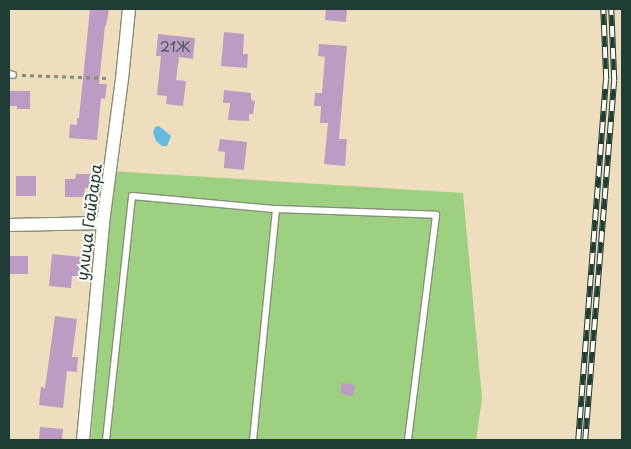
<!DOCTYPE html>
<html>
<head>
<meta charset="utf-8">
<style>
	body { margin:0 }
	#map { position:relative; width:631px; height:449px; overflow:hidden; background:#eedebd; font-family:"Playpen Sans",sans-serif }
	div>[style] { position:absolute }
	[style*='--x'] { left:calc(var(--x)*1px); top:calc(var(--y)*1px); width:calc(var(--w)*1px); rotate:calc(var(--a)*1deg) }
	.green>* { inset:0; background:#9dd181 }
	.water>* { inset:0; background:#63bbe0 }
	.building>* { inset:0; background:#bd9cc3; transform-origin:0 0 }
	.path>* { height:2.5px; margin-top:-1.25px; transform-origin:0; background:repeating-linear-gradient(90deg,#868e78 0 4px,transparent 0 8px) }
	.roads { filter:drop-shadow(1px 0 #868e78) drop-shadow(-1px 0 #868e78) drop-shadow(0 1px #868e78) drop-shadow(0 -1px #868e78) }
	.service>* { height:6px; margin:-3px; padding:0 3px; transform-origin:3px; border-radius:3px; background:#fff }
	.minor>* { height:12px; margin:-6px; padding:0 6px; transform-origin:6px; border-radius:6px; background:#fff }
	.rail>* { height:5.5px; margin-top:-2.75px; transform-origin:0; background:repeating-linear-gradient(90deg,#fdfcf7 0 11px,#1f3d34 0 22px); box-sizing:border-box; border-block:1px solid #1f3d34 }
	span { translate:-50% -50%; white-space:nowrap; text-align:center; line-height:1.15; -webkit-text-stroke:4px #fdfcf7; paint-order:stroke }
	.number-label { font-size:14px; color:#465558 }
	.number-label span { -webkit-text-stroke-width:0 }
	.street-label { font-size:16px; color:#1f3d34 }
	.frame { position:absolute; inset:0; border:10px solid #1f3d34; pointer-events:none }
</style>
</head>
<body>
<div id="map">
	<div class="green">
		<i style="clip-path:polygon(110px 171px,463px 193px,482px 398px,476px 440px,91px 440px)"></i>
	</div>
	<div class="water">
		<i style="clip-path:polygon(159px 126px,171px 136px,167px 146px,162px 146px,156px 141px,153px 132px,155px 127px)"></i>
	</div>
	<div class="building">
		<i style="clip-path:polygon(90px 9px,109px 9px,106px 26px,105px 25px,99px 84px,107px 84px,105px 99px,101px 98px,97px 140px,69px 138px,70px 124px,77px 125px,77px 118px,79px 118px)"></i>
		<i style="clip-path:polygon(326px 9px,347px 9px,346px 22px,325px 20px)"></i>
		<i style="clip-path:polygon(224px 32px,244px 34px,243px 54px,248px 54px,247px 68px,221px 66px)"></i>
		<i style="clip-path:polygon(158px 34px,195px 38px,193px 59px,179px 57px,176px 80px,186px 81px,183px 106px,166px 104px,167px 96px,157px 95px,161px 56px,156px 56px)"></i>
		<i style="clip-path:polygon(319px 44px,347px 46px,339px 139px,347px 139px,345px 166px,324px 164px,328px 123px,320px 123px,321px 106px,314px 106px,315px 93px,322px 93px,325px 57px,318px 56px)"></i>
		<i style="clip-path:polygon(224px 90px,251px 93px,251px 100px,255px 101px,253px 114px,249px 114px,249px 121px,228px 120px,230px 103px,223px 103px)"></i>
		<i style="clip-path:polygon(9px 91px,30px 91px,30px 109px,17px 109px,17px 106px,10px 106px)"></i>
		<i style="clip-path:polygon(220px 139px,247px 142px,244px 170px,224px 168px,225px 152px,218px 151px)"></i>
		<i style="clip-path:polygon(76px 174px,91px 174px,91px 188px,85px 188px,84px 197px,65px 197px,65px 179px,75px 179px)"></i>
		<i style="left:16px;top:176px;width:20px;height:20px"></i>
		<i style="clip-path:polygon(52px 254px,81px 257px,79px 276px,72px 276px,71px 288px,49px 286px)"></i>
		<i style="left:9px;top:256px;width:19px;height:18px"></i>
		<i style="clip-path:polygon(55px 316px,77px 319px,72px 357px,78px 357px,77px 372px,67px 371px,63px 408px,39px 405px,41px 387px,45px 388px)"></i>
		<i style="left:342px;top:383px;width:13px;height:11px;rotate:9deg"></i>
		<i style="clip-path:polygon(40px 427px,63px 429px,62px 440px,39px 440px)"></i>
	</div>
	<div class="path">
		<i style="--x:22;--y:75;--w:87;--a:2"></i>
	</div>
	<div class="roads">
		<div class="service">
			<i style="--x:9;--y:74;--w:4;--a:14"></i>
			<i style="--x:106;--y:440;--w:245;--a:-83.9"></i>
			<i style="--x:132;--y:196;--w:145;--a:5.2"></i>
			<i style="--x:276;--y:209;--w:160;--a:2.1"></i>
			<i style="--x:436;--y:215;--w:227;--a:97.1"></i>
			<i style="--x:253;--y:440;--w:232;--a:-84.3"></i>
		</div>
		<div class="minor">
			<i style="--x:9;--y:225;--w:94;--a:-1.2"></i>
			<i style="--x:83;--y:440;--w:218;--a:-84.7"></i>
			<i style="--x:103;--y:223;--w:145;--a:-82.5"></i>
			<i style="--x:122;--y:79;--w:70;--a:-84.3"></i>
		</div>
	</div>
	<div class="rail">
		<i style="--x:578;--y:440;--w:361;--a:-85.6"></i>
		<i style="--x:606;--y:80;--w:71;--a:-92.4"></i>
		<i style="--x:585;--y:440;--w:360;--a:-85.4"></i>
		<i style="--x:614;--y:81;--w:72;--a:-92.4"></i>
	</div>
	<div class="number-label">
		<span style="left:175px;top:47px">21Ж</span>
	</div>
	<div class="street-label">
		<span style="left:88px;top:222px;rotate:-83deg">улица Гайдара</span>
	</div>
	<div class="frame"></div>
</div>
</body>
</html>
